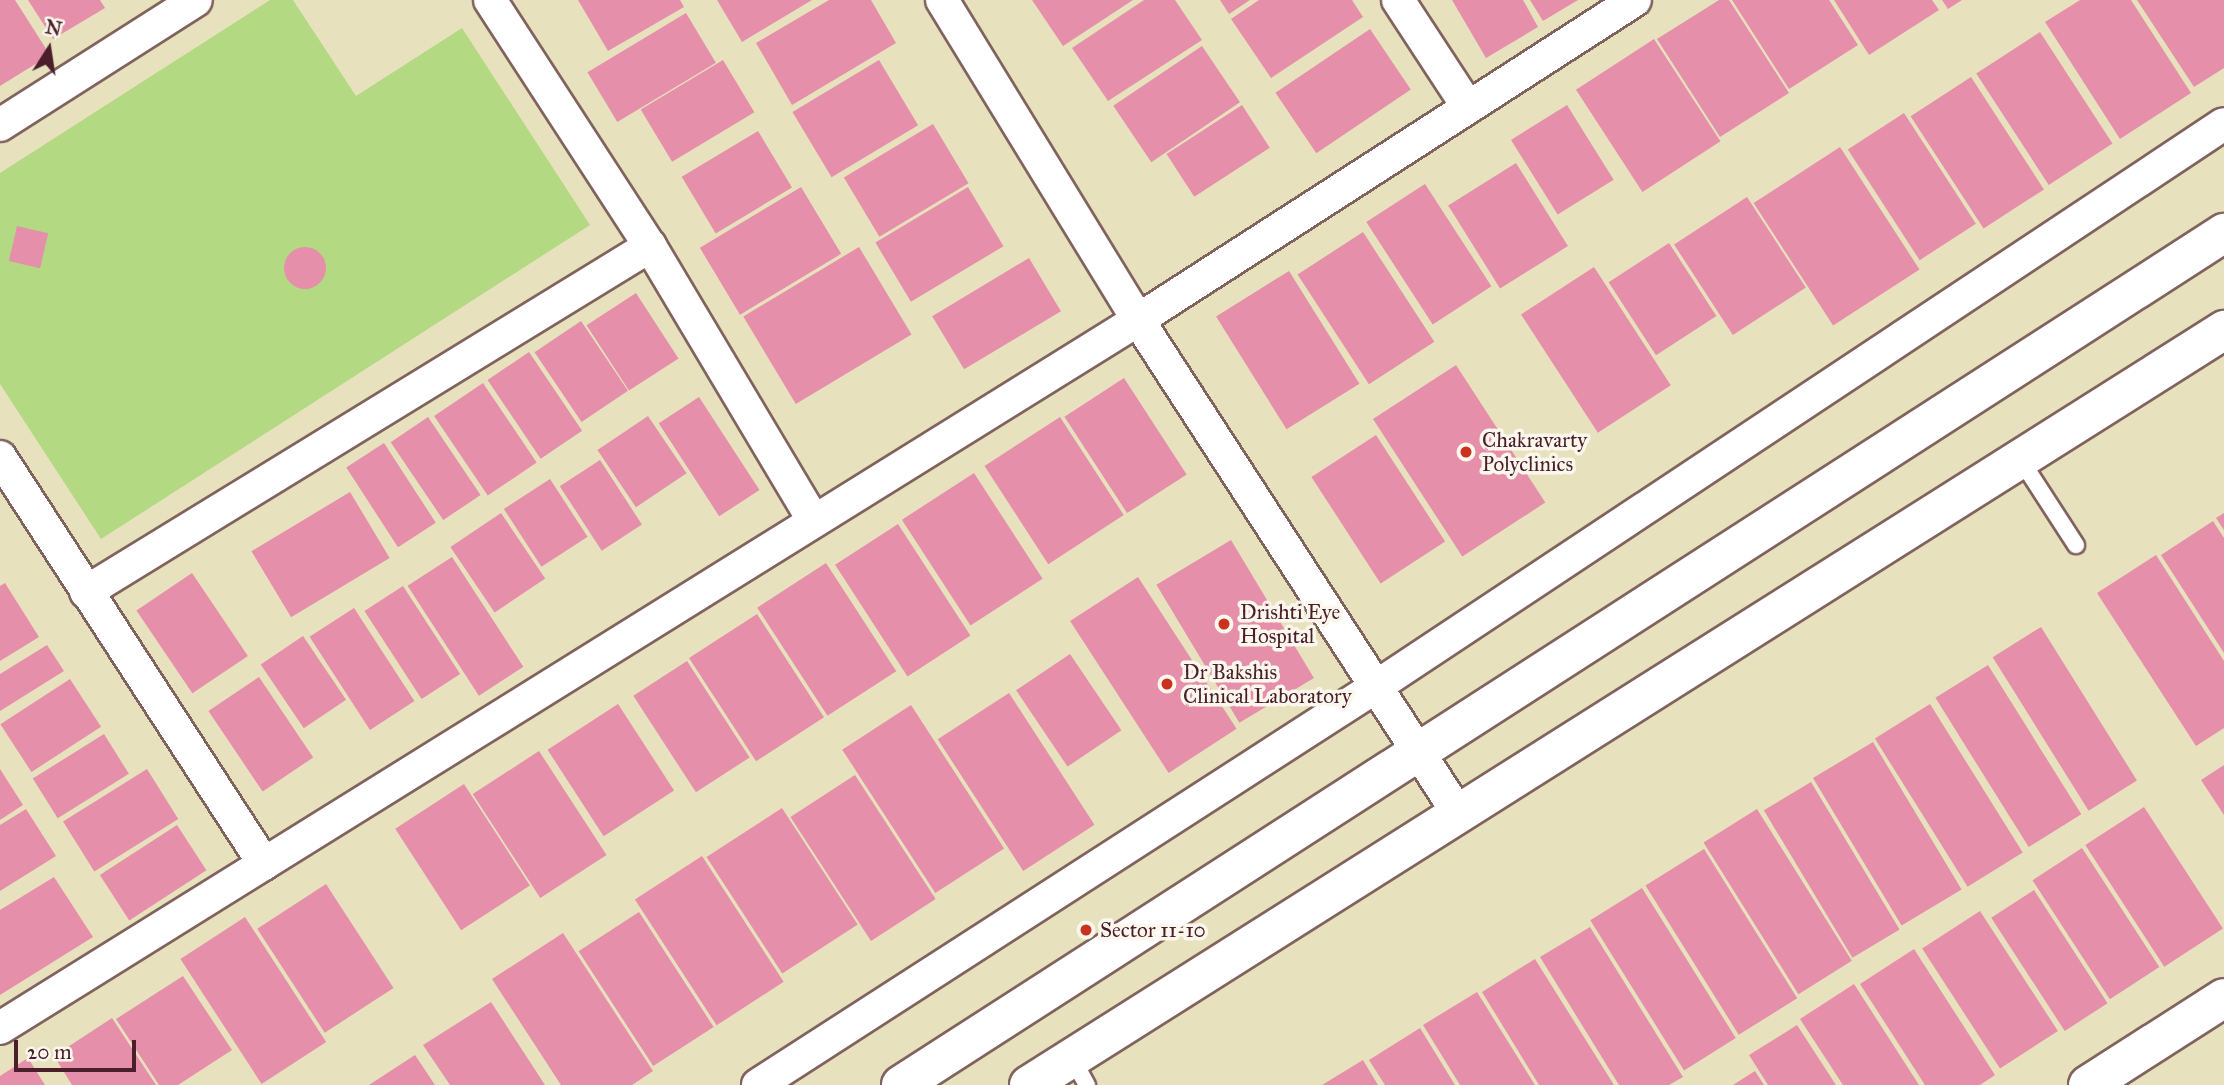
<!DOCTYPE html>
<html>
<head>
<meta charset="utf-8">
<style>
	body { margin:0 }
	#map { position:relative; width:2224px; height:1085px; overflow:hidden; background:#e8e1be; font-family:"IM FELL Great Primer",serif }
	div>[style] { position:absolute }
	[style*='--x'] { left:calc(var(--x)*1px); top:calc(var(--y)*1px); width:calc(var(--w)*1px); rotate:calc(var(--a)*1deg) }
	.green>* { inset:0; background:#b3d983 }
	.building>* { inset:0; background:#e58fab; transform-origin:0 0 }
	.round { border-radius:50% }
	.roads { filter:drop-shadow(2px 0 #81635e) drop-shadow(-2px 0 #81635e) drop-shadow(0 2px #81635e) drop-shadow(0 -2px #81635e) }
	.service>* { height:16px; margin:-8px; padding:0 8px; transform-origin:8px; border-radius:8px; background:#fff }
	.minor>* { height:32px; margin:-16px; padding:0 16px; transform-origin:16px; border-radius:16px; background:#fff }
	.tertiary>* { height:38px; margin:-19px; padding:0 19px; transform-origin:19px; border-radius:19px; background:#fff }
	.dots>* { width:19px; height:19px; translate:-50% -50%; box-sizing:border-box; border:4px solid #fbf7ec; border-radius:50% }
	span { translate:-50% -50%; white-space:nowrap; text-align:center; line-height:1.15; -webkit-text-stroke:7px #fbf7ec; paint-order:stroke }
	.poi-label { font-size:21px; color:#4a1f2b }
	.left { translate:0 -50%; text-align:left }
	.north { position:absolute; left:14px; top:14px; width:70px; height:70px; -webkit-text-stroke:5px #fbf7ec; paint-order:stroke; rotate:12deg; font-size:19px; font-weight:700; line-height:28px; text-align:center; color:#4a1f2b }
	.north::after { content:''; display:block; margin:auto; width:24px; height:32px; background:#4a1f2b; clip-path:polygon(50% 0,100% 100%,50% 72%,0 100%) }
	.scale { position:absolute; left:14px; top:1040px; width:122px; height:32px; box-sizing:border-box; border:4px solid #4a1f2b; border-top:0; padding-left:9px; font-size:21px; line-height:24px; white-space:nowrap; color:#4a1f2b; -webkit-text-stroke:5px #fbf7ec; paint-order:stroke }
</style>
</head>
<body>
<div id="map">
	<div class="green">
		<i style="clip-path:polygon(270px 0,293px 0,356px 96px,462px 28px,590px 225px,101px 539px,0 384px,0 173px)"></i>
	</div>
	<div class="building">
		<i style="clip-path:polygon(0 0,15px 0,50px 55px,0 86px)"></i>
		<i style="clip-path:polygon(28px 0,100px 0,105px 8px,53px 39px)"></i>
		<i style="clip-path:polygon(578px 0,680px 0,684px 7px,608px 51px)"></i>
		<i style="clip-path:polygon(717px 0,812px 0,742px 42px)"></i>
		<i style="clip-path:polygon(829px 0,871px 0,896px 43px,792px 105px,756px 43px)"></i>
		<i style="clip-path:polygon(1032px 0,1133px 0,1063px 46px)"></i>
		<i style="clip-path:polygon(1144px 0,1175px 0,1202px 40px,1108px 101px,1072px 48px)"></i>
		<i style="clip-path:polygon(1220px 0,1250px 0,1229px 14px)"></i>
		<i style="clip-path:polygon(1259px 0,1352px 0,1363px 17px,1271px 78px,1231px 19px)"></i>
		<i style="clip-path:polygon(1452px 0,1523px 0,1538px 27px,1486px 58px)"></i>
		<i style="clip-path:polygon(1530px 0,1578px 0,1543px 21px)"></i>
		<i style="clip-path:polygon(1719px 0,1729px 0,1789px 93px,1720px 137px,1657px 39px)"></i>
		<i style="clip-path:polygon(1732px 0,1829px 0,1858px 45px,1789px 89px)"></i>
		<i style="clip-path:polygon(1834px 0,1932px 0,1939px 10px,1869px 55px)"></i>
		<i style="clip-path:polygon(1942px 0,1962px 0,1948px 9px)"></i>
		<i style="clip-path:polygon(2080px 0,2131px 0,2191px 93px,2120px 139px,2045px 22px)"></i>
		<i style="clip-path:polygon(2137px 0,2224px 0,2224px 68px,2194px 87px)"></i>
		<i style="left:686px;top:13px;width:58px;height:115px;rotate:59deg"></i>
		<i style="left:1370px;top:29px;width:73px;height:114px;rotate:56deg"></i>
		<i style="left:2040px;top:32px;width:133px;height:76px;rotate:57deg"></i>
		<i style="left:1654px;top:39px;width:122px;height:93px;rotate:57deg"></i>
		<i style="left:1202px;top:46px;width:68px;height:107px;rotate:56deg"></i>
		<i style="left:723px;top:60px;width:61px;height:96px;rotate:59deg"></i>
		<i style="left:879px;top:60px;width:76px;height:101px;rotate:59deg"></i>
		<i style="left:1971px;top:77px;width:134px;height:72px;rotate:57deg"></i>
		<i style="left:1242px;top:105px;width:51px;height:90px;rotate:57deg"></i>
		<i style="left:1567px;top:105px;width:88px;height:66px;rotate:58deg"></i>
		<i style="left:1904px;top:113px;width:132px;height:67px;rotate:57deg"></i>
		<i style="left:933px;top:124px;width:69px;height:104px;rotate:59deg"></i>
		<i style="left:758px;top:131px;width:66px;height:89px;rotate:59deg"></i>
		<i style="left:1840px;top:147px;width:146px;height:103px;rotate:57deg"></i>
		<i style="left:1516px;top:163px;width:98px;height:80px;rotate:58deg"></i>
		<i style="left:1425px;top:184px;width:122px;height:70px;rotate:57deg"></i>
		<i style="left:801px;top:187px;width:78px;height:118px;rotate:59deg"></i>
		<i style="left:968px;top:187px;width:69px;height:108px;rotate:59deg"></i>
		<i style="left:1747px;top:197px;width:108px;height:87px;rotate:57deg"></i>
		<i style="left:17px;top:226px;width:32px;height:36px;rotate:13deg"></i>
		<i style="left:1363px;top:232px;width:131px;height:78px;rotate:57deg"></i>
		<i style="left:1669px;top:243px;width:87px;height:72px;rotate:57deg"></i>
		<i class="round" style="left:284px;top:247px;width:42px;height:42px"></i>
		<i style="left:859px;top:247px;width:102px;height:135px;rotate:59deg"></i>
		<i style="left:1029px;top:258px;width:62px;height:113px;rotate:59deg"></i>
		<i style="left:1594px;top:267px;width:141px;height:87px;rotate:57deg"></i>
		<i style="left:1289px;top:271px;width:133px;height:86px;rotate:58deg"></i>
		<i style="left:636px;top:293px;width:78px;height:59px;rotate:57deg"></i>
		<i style="left:581px;top:321px;width:84px;height:56px;rotate:56deg"></i>
		<i style="left:529px;top:352px;width:95px;height:50px;rotate:56deg"></i>
		<i style="left:1456px;top:365px;width:164px;height:99px;rotate:57deg"></i>
		<i style="left:1124px;top:378px;width:115px;height:71px;rotate:57deg"></i>
		<i style="left:483px;top:383px;width:96px;height:59px;rotate:56deg"></i>
		<i style="left:699px;top:397px;width:111px;height:48px;rotate:57deg"></i>
		<i style="left:648px;top:416px;width:69px;height:61px;rotate:56deg"></i>
		<i style="left:428px;top:417px;width:94px;height:45px;rotate:56deg"></i>
		<i style="left:1060px;top:417px;width:117px;height:90px;rotate:57deg"></i>
		<i style="left:1376px;top:435px;width:127px;height:77px;rotate:57deg"></i>
		<i style="left:384px;top:443px;width:95px;height:45px;rotate:57deg"></i>
		<i style="left:600px;top:460px;width:77px;height:48px;rotate:57deg"></i>
		<i style="left:974px;top:473px;width:126px;height:86px;rotate:57deg"></i>
		<i style="left:550px;top:479px;width:69px;height:55px;rotate:57deg"></i>
		<i style="left:350px;top:492px;width:77px;height:115px;rotate:59deg"></i>
		<i style="left:501px;top:513px;width:79px;height:61px;rotate:56deg"></i>
		<i style="clip-path:polygon(2224px 513px,2224px 530px,2216px 518px)"></i>
		<i style="clip-path:polygon(2213px 521px,2224px 538px,2224px 653px,2161px 555px)"></i>
		<i style="left:898px;top:524px;width:133px;height:75px;rotate:57deg"></i>
		<i style="left:1231px;top:540px;width:161px;height:87px;rotate:59deg"></i>
		<i style="clip-path:polygon(2156px 555px,2224px 661px,2224px 728px,2196px 746px,2097px 593px)"></i>
		<i style="left:452px;top:557px;width:131px;height:53px;rotate:57deg"></i>
		<i style="left:826px;top:563px;width:129px;height:82px;rotate:57deg"></i>
		<i style="left:192px;top:573px;width:100px;height:67px;rotate:56deg"></i>
		<i style="left:1138px;top:577px;width:181px;height:81px;rotate:57deg"></i>
		<i style="clip-path:polygon(5px 583px,39px 637px,0 661px,0 586px)"></i>
		<i style="left:403px;top:586px;width:105px;height:46px;rotate:57deg"></i>
		<i style="left:354px;top:608px;width:111px;height:53px;rotate:57deg"></i>
		<i style="left:757px;top:614px;width:123px;height:81px;rotate:57deg"></i>
		<i style="left:2041px;top:627px;width:181px;height:57px;rotate:58deg"></i>
		<i style="left:303px;top:636px;width:77px;height:51px;rotate:56deg"></i>
		<i style="clip-path:polygon(47px 645px,64px 671px,0 711px,0 674px)"></i>
		<i style="left:1070px;top:654px;width:92px;height:65px;rotate:56deg"></i>
		<i style="left:687px;top:661px;width:115px;height:64px;rotate:57deg"></i>
		<i style="left:1988px;top:665px;width:176px;height:62px;rotate:58deg"></i>
		<i style="left:259px;top:677px;width:97px;height:61px;rotate:56deg"></i>
		<i style="left:70px;top:679px;width:57px;height:83px;rotate:57deg"></i>
		<i style="left:1009px;top:693px;width:157px;height:85px;rotate:57deg"></i>
		<i style="left:618px;top:704px;width:103px;height:84px;rotate:57deg"></i>
		<i style="left:1930px;top:704px;width:175px;height:65px;rotate:58deg"></i>
		<i style="left:911px;top:705px;width:171px;height:82px;rotate:57deg"></i>
		<i style="left:104px;top:734px;width:47px;height:84px;rotate:58deg"></i>
		<i style="left:1873px;top:742px;width:172px;height:70px;rotate:59deg"></i>
		<i style="left:539px;top:751px;width:124px;height:79px;rotate:57deg"></i>
		<i style="clip-path:polygon(2224px 765px,2224px 815px,2201px 780px)"></i>
		<i style="clip-path:polygon(0 769px,23px 805px,0 820px)"></i>
		<i style="left:147px;top:769px;width:59px;height:99px;rotate:58deg"></i>
		<i style="left:855px;top:775px;width:148px;height:77px;rotate:57deg"></i>
		<i style="left:1811px;top:782px;width:172px;height:55px;rotate:59deg"></i>
		<i style="left:464px;top:784px;width:121px;height:82px;rotate:57deg"></i>
		<i style="left:2144px;top:807px;width:145px;height:70px;rotate:57deg"></i>
		<i style="left:782px;top:808px;width:139px;height:90px;rotate:57deg"></i>
		<i style="clip-path:polygon(26px 809px,56px 856px,0 891px,0 825px)"></i>
		<i style="left:1757px;top:809px;width:179px;height:63px;rotate:58deg"></i>
		<i style="left:177px;top:825px;width:54px;height:92px;rotate:57deg"></i>
		<i style="left:2082px;top:848px;width:142px;height:59px;rotate:57deg"></i>
		<i style="left:1704px;top:849px;width:176px;height:69px;rotate:58deg"></i>
		<i style="left:702px;top:856px;width:150px;height:80px;rotate:57deg"></i>
		<i style="clip-path:polygon(54px 877px,93px 937px,0 995px,0 910px)"></i>
		<i style="left:326px;top:884px;width:124px;height:82px;rotate:57deg"></i>
		<i style="left:1642px;top:888px;width:177px;height:61px;rotate:58deg"></i>
		<i style="left:2034px;top:890px;width:135px;height:51px;rotate:57deg"></i>
		<i style="left:1980px;top:911px;width:143px;height:69px;rotate:57deg"></i>
		<i style="left:639px;top:912px;width:137px;height:72px;rotate:57deg"></i>
		<i style="left:245px;top:917px;width:149px;height:77px;rotate:57deg"></i>
		<i style="clip-path:polygon(1590px 927px,1683px 1077px,1669px 1085px,1619px 1085px,1540px 957px)"></i>
		<i style="clip-path:polygon(563px 933px,653px 1071px,632px 1085px,561px 1085px,492px 979px)"></i>
		<i style="clip-path:polygon(1914px 949px,1995px 1075px,1980px 1085px,1925px 1085px,1860px 984px)"></i>
		<i style="clip-path:polygon(1535px 959px,1614px 1085px,1539px 1085px,1482px 992px)"></i>
		<i style="clip-path:polygon(183px 976px,232px 1050px,178px 1085px,159px 1085px,116px 1019px)"></i>
		<i style="clip-path:polygon(1854px 984px,1919px 1085px,1843px 1085px,1800px 1019px)"></i>
		<i style="clip-path:polygon(1477px 992px,1535px 1085px,1460px 1085px,1423px 1025px)"></i>
		<i style="clip-path:polygon(491px 1002px,545px 1085px,450px 1085px,423px 1045px)"></i>
		<i style="clip-path:polygon(112px 1018px,156px 1085px,72px 1085px,54px 1056px)"></i>
		<i style="clip-path:polygon(1797px 1025px,1836px 1085px,1768px 1085px,1749px 1055px)"></i>
		<i style="clip-path:polygon(1420px 1028px,1455px 1085px,1385px 1085px,1369px 1060px)"></i>
		<i style="clip-path:polygon(415px 1055px,435px 1085px,369px 1085px)"></i>
		<i style="clip-path:polygon(28px 1058px,45px 1085px,0 1085px,0 1076px)"></i>
		<i style="clip-path:polygon(1363px 1060px,1378px 1085px,1322px 1085px)"></i>
		<i style="clip-path:polygon(1755px 1071px,1764px 1085px,1733px 1085px)"></i>
	</div>
	<div class="roads">
		<div class="service">
			<i style="--x:2019;--y:457;--w:105;--a:57.1"></i>
			<i style="--x:1072;--y:1058;--w:31;--a:61"></i>
		</div>
		<div class="minor">
			<i style="--x:490;--y:0;--w:293;--a:57"></i>
			<i style="--x:650;--y:246;--w:320;--a:59.2"></i>
			<i style="--x:942;--y:0;--w:375;--a:58.5"></i>
			<i style="--x:1138;--y:320;--w:588;--a:57.01"></i>
			<i style="--x:1398;--y:0;--w:128;--a:56.8"></i>
			<i style="--x:0;--y:125;--w:232;--a:-32.5"></i>
			<i style="--x:0;--y:457;--w:485;--a:57"></i>
			<i style="--x:86;--y:592;--w:662;--a:-31.53"></i>
			<i style="--x:0;--y:1028;--w:1340;--a:-31.89"></i>
			<i style="--x:1138;--y:320;--w:591;--a:-32.78"></i>
			<i style="--x:758;--y:1085;--w:736;--a:-32.81"></i>
			<i style="--x:1377;--y:686;--w:1016;--a:-33.57"></i>
		</div>
		<div class="tertiary">
			<i style="--x:901;--y:1085;--w:1574;--a:-32.78"></i>
			<i style="--x:1029;--y:1085;--w:1414;--a:-32.28"></i>
			<i style="--x:2088;--y:1085;--w:161;--a:-32.6"></i>
		</div>
	</div>
	<div class="dots">
		<i style="left:1466px;top:452px;background:#c8321e"></i>
		<i style="left:1224px;top:624px;background:#c8321e"></i>
		<i style="left:1167px;top:684px;background:#c8321e"></i>
		<i style="left:1086px;top:930px;background:#c8321e"></i>
	</div>
	<div class="poi-label">
		<span class="left" style="left:1482px;top:452px">Chakravarty<br>Polyclinics</span>
		<span class="left" style="left:1240px;top:624px">Drishti Eye<br>Hospital</span>
		<span class="left" style="left:1183px;top:684px">Dr Bakshis<br>Clinical Laboratory</span>
		<span class="left" style="left:1100px;top:930px">Sector 11-10</span>
	</div>
	<div class="north">N</div>
	<div class="scale">20 m</div>
</div>
</body>
</html>
